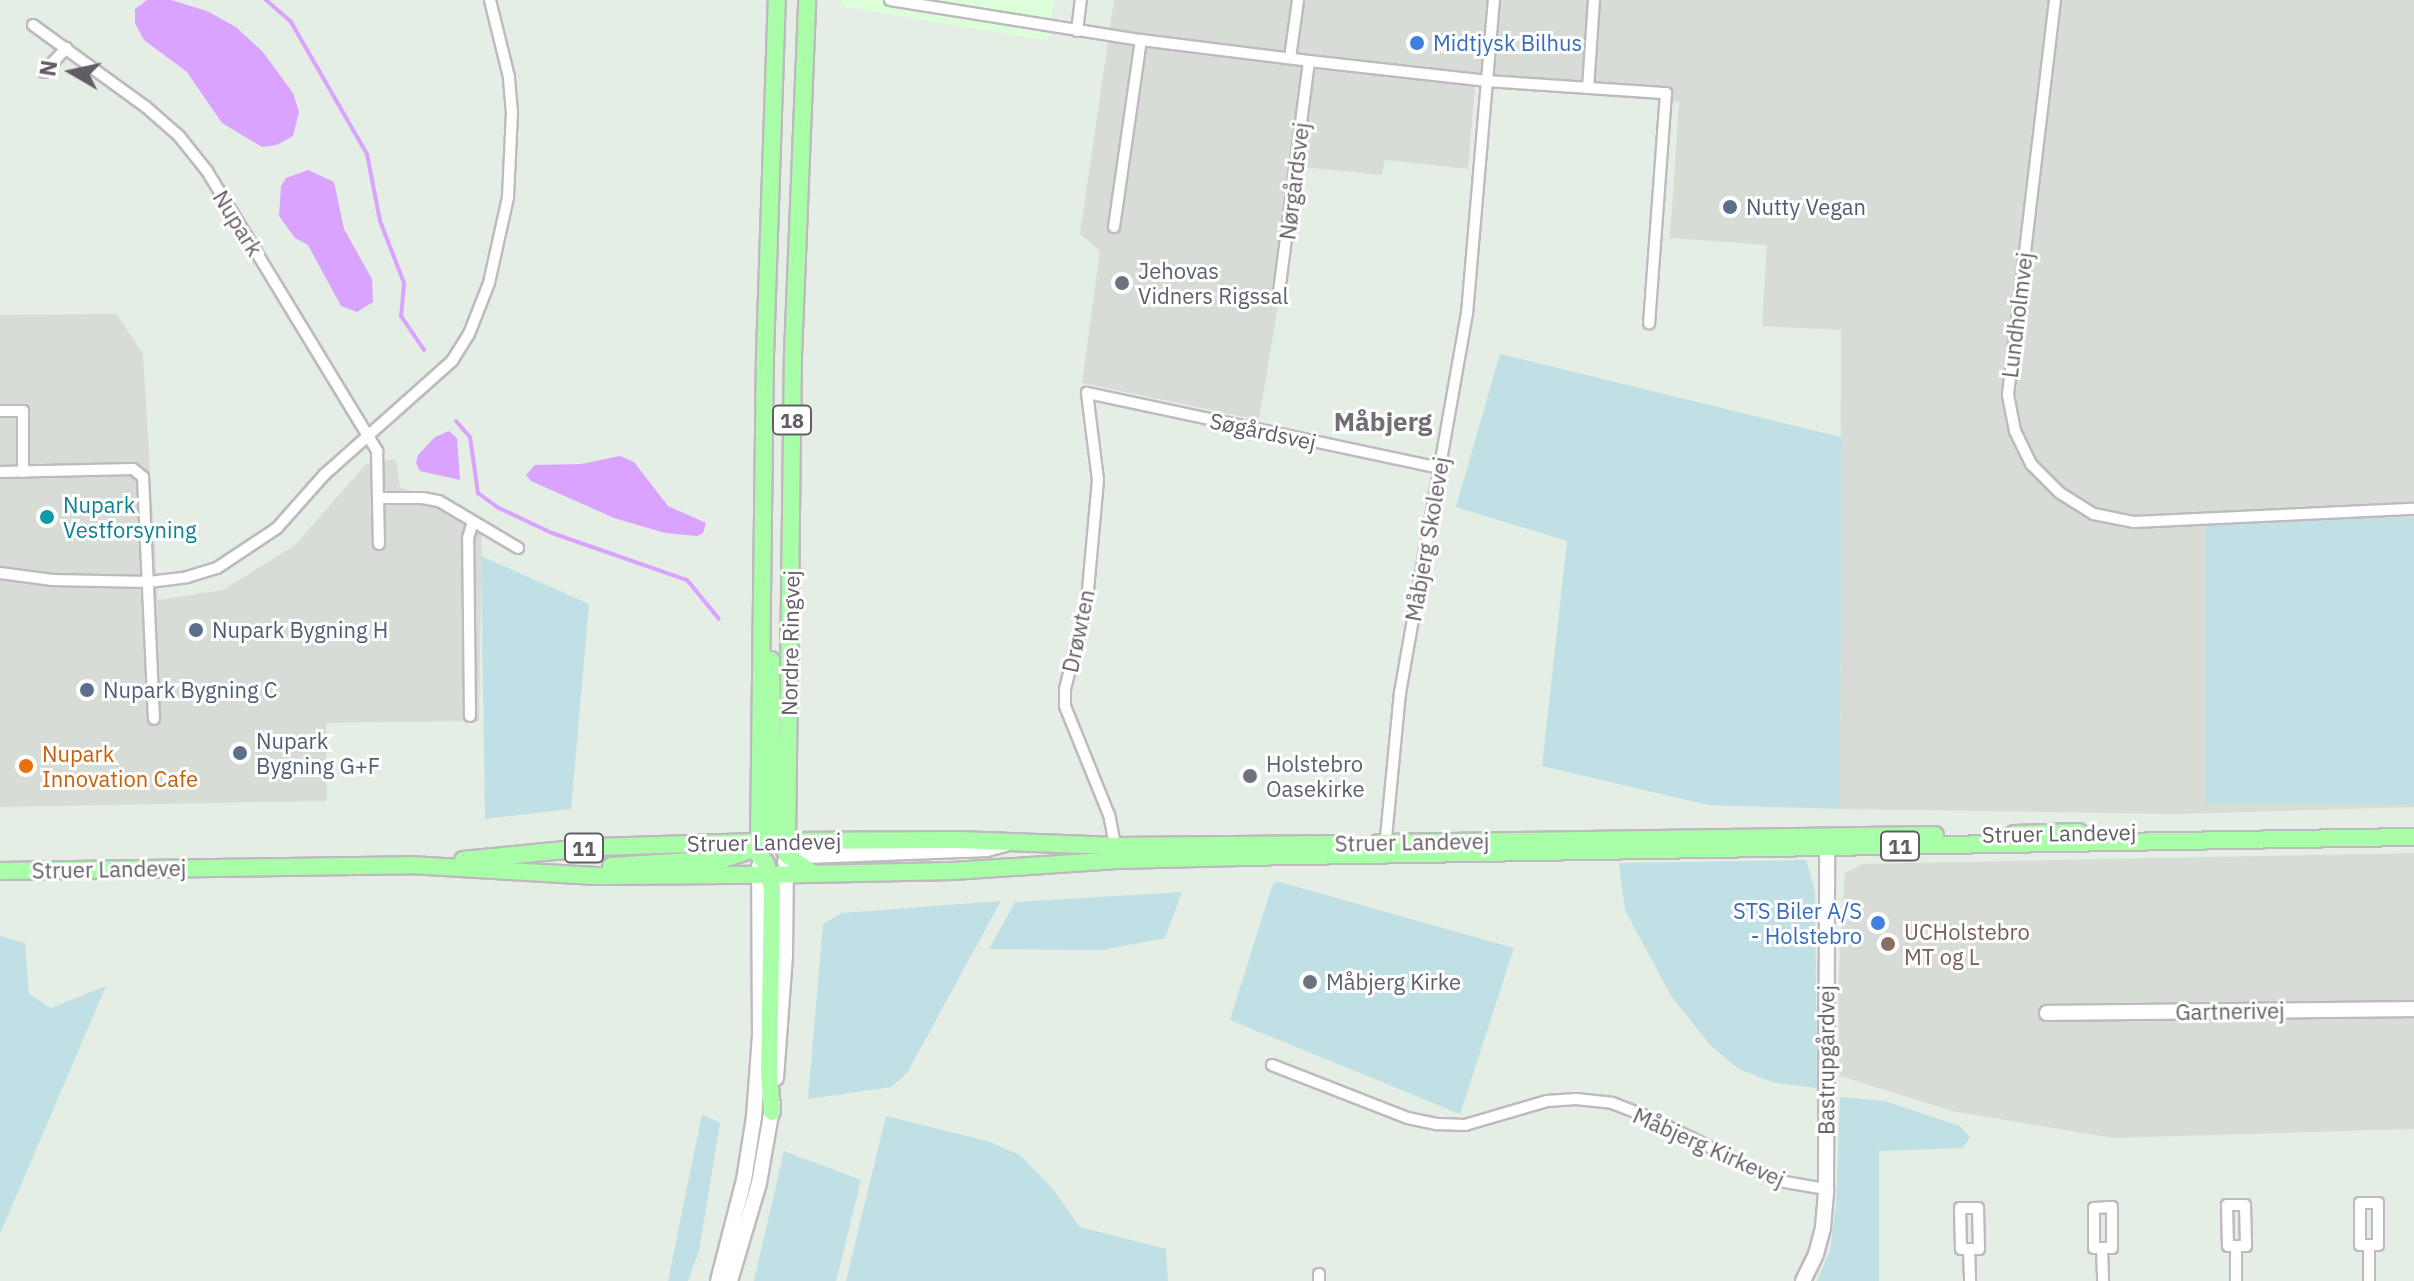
<!DOCTYPE html>
<html>
<head>
<meta charset="utf-8">
<style>
	body { margin:0 }
	#map { position:relative; width:2414px; height:1281px; overflow:hidden; background:#e4eee4; font-family:"IBM Plex Sans",sans-serif }
	div>[style] { position:absolute }
	[style*='--x'] { left:calc(var(--x)*1px); top:calc(var(--y)*1px); width:calc(var(--w)*1px); rotate:calc(var(--a)*1deg) }
	.commercial>* { inset:0; background:#dcfed9 }
	.industrial>* { inset:0; background:#d7ddd6 }
	.green>* { inset:0; background:#c0e0e6; transform-origin:0 0 }
	.water>* { inset:0; background:#d9a3ff }
	.stream>* { height:4px; margin:-2px; padding:0 2px; transform-origin:2px; border-radius:2px; background:#d9a3ff }
	.roads { filter:drop-shadow(2px 0 #bfb9c0) drop-shadow(-2px 0 #bfb9c0) drop-shadow(0 2px #bfb9c0) drop-shadow(0 -2px #bfb9c0) }
	.street>* { height:10px; margin:-5px; padding:0 5px; transform-origin:5px; border-radius:5px; background:#fff }
	.secondary>* { height:14px; margin:-7px; padding:0 7px; transform-origin:7px; border-radius:7px; background:#fff }
	.primary>* { height:16px; margin:-8px; padding:0 8px; transform-origin:8px; border-radius:8px; background:#a9ffa8 }
	.dots>* { width:22px; height:22px; translate:-50% -50%; box-sizing:border-box; border:4px solid #fff; border-radius:50% }
	span { translate:-50% -50%; white-space:nowrap; text-align:center; line-height:1.15; -webkit-text-stroke:6px #fff; paint-order:stroke }
	.shield-label span { padding:2px 6px; background:#fff; border:2px solid; border-radius:6px; -webkit-text-stroke-width:0 }
	.shield-label { font-size:20px; color:#625c64; font-weight:700 }
	.shop-label { font-size:22px; color:#366cbe }
	.left { translate:0 -50%; text-align:left }
	.right { translate:-100% -50%; text-align:right }
	.street-label { font-size:22px; color:#625c64 }
	.service-label { font-size:22px; color:#4e5e75 }
	.worship-label { font-size:22px; color:#5b616d }
	.culture-label { font-size:22px; color:#0d838f }
	.food-label { font-size:22px; color:#c56008 }
	.education-label { font-size:22px; color:#785e54 }
	.quarter-label { font-size:26px; color:#736d76; font-weight:700 }
	.north { position:absolute; left:32px; top:32px; width:80px; height:80px; -webkit-text-stroke:6px #fff; paint-order:stroke; rotate:279deg; font-size:22px; font-weight:700; line-height:32px; text-align:center; color:#625c64 }
	.north::after { content:''; display:block; margin:auto; width:28px; height:36px; background:#625c64; clip-path:polygon(50% 0,100% 100%,50% 72%,0 100%) }
</style>
</head>
<body>
<div id="map">
	<div class="commercial">
		<i style="clip-path:polygon(842px 0,1054px 0,1048px 41px,841px 6px)"></i>
	</div>
	<div class="industrial">
		<i style="clip-path:polygon(1114px 0,2414px 0,2414px 807px,2178px 814px,1840px 809px,1841px 330px,1762px 326px,1767px 245px,1670px 238px,1679px 102px,1475px 87px,1468px 169px,1385px 160px,1382px 175px,1301px 167px,1259px 420px,1082px 383px,1100px 251px,1080px 234px)"></i>
		<i style="clip-path:polygon(117px 314px,143px 354px,158px 600px,223px 590px,295px 545px,366px 464px,396px 459px,400px 487px,482px 517px,479px 721px,326px 723px,327px 801px,0 807px,0 315px)"></i>
		<i style="clip-path:polygon(2414px 853px,2414px 1129px,2113px 1138px,1952px 1111px,1840px 1076px,1838px 987px,1845px 873px,1862px 864px)"></i>
	</div>
	<div class="green">
		<i style="clip-path:polygon(1500px 354px,1841px 437px,1840px 809px,1708px 805px,1542px 766px,1567px 541px,1456px 507px)"></i>
		<i style="left:2414px;top:518px;width:286px;height:208px;rotate:90deg"></i>
		<i style="clip-path:polygon(481px 556px,589px 604px,571px 809px,485px 819px)"></i>
		<i style="clip-path:polygon(1806px 860px,1815px 891px,1817px 1088px,1775px 1083px,1739px 1069px,1711px 1046px,1671px 996px,1625px 910px,1619px 863px)"></i>
		<i style="clip-path:polygon(1276px 881px,1514px 948px,1460px 1114px,1230px 1020px,1272px 886px)"></i>
		<i style="clip-path:polygon(1182px 892px,1165px 938px,1102px 950px,989px 949px,1015px 902px)"></i>
		<i style="clip-path:polygon(1001px 901px,907px 1073px,891px 1087px,808px 1099px,823px 924px,842px 913px)"></i>
		<i style="clip-path:polygon(0 936px,25px 943px,29px 994px,51px 1008px,106px 986px,0 1234px)"></i>
		<i style="clip-path:polygon(1840px 1097px,1885px 1101px,1960px 1126px,1970px 1137px,1963px 1148px,1879px 1151px,1879px 1281px,1817px 1281px,1830px 1250px,1836px 1206px)"></i>
		<i style="clip-path:polygon(702px 1114px,720px 1123px,699px 1251px,688px 1281px,668px 1281px)"></i>
		<i style="clip-path:polygon(886px 1116px,987px 1141px,1020px 1155px,1052px 1188px,1080px 1227px,1166px 1249px,1168px 1281px,846px 1281px)"></i>
		<i style="clip-path:polygon(784px 1151px,861px 1180px,836px 1281px,754px 1281px)"></i>
	</div>
	<div class="water">
		<i style="clip-path:polygon(147px 0,171px 0,207px 11px,236px 27px,263px 52px,293px 93px,299px 112px,293px 136px,277px 145px,262px 147px,222px 123px,187px 72px,144px 40px,135px 23px,135px 9px)"></i>
		<i style="clip-path:polygon(308px 170px,334px 182px,344px 229px,372px 279px,373px 302px,357px 312px,341px 306px,308px 245px,295px 238px,279px 216px,281px 186px,286px 178px)"></i>
		<i style="clip-path:polygon(449px 431px,457px 438px,460px 480px,420px 471px,416px 463px,418px 455px,435px 437px)"></i>
		<i style="clip-path:polygon(620px 456px,634px 462px,668px 506px,706px 523px,703px 533px,697px 536px,665px 533px,614px 518px,531px 481px,526px 475px,535px 465px,581px 464px)"></i>
	</div>
	<div class="stream">
		<i style="--x:266;--y:0;--w:33;--a:41"></i>
		<i style="--x:291;--y:22;--w:152;--a:60.1"></i>
		<i style="--x:367;--y:154;--w:68;--a:79"></i>
		<i style="--x:380;--y:221;--w:66;--a:68.8"></i>
		<i style="--x:404;--y:283;--w:33;--a:95"></i>
		<i style="--x:401;--y:316;--w:41;--a:55.9"></i>
		<i style="--x:456;--y:421;--w:21;--a:49"></i>
		<i style="--x:470;--y:437;--w:57;--a:81.9"></i>
		<i style="--x:478;--y:493;--w:26;--a:36"></i>
		<i style="--x:499;--y:508;--w:59;--a:25.3"></i>
		<i style="--x:552;--y:533;--w:143;--a:19.2"></i>
		<i style="--x:687;--y:580;--w:50;--a:50.6"></i>
	</div>
	<div class="roads">
		<div class="street">
			<i style="--x:890;--y:0;--w:254;--a:9.1"></i>
			<i style="--x:1141;--y:40;--w:169;--a:7.1"></i>
			<i style="--x:1309;--y:61;--w:180;--a:6.4"></i>
			<i style="--x:1488;--y:81;--w:178;--a:3.9"></i>
			<i style="--x:1666;--y:93;--w:231;--a:94.2"></i>
			<i style="--x:2055;--y:0;--w:398;--a:96.8"></i>
			<i style="--x:2008;--y:395;--w:37;--a:79"></i>
			<i style="--x:2015;--y:431;--w:37;--a:64"></i>
			<i style="--x:2031;--y:464;--w:41;--a:45"></i>
			<i style="--x:2060;--y:493;--w:40;--a:32"></i>
			<i style="--x:2094;--y:514;--w:41;--a:11.3"></i>
			<i style="--x:2134;--y:522;--w:280;--a:-2.7"></i>
			<i style="--x:33;--y:25;--w:140;--a:36"></i>
			<i style="--x:146;--y:107;--w:44;--a:41.3"></i>
			<i style="--x:179;--y:136;--w:45;--a:51.3"></i>
			<i style="--x:207;--y:171;--w:328;--a:58.7"></i>
			<i style="--x:377;--y:451;--w:93;--a:88.8"></i>
			<i style="--x:1077;--y:31;--w:31;--a:-83"></i>
			<i style="--x:1290;--y:58;--w:59;--a:-82.1"></i>
			<i style="--x:44;--y:72;--w:33;--a:-47"></i>
			<i style="--x:1588;--y:88;--w:88;--a:-86.1"></i>
			<i style="--x:1114;--y:227;--w:189;--a:-81.8"></i>
			<i style="--x:1278;--y:300;--w:241;--a:-82.6"></i>
			<i style="--x:0;--y:411;--w:23;--a:0"></i>
			<i style="--x:23;--y:411;--w:61;--a:90"></i>
			<i style="--x:0;--y:472;--w:133;--a:-1.3"></i>
			<i style="--x:133;--y:469;--w:13;--a:39"></i>
			<i style="--x:143;--y:477;--w:242;--a:87.4"></i>
			<i style="--x:378;--y:498;--w:45;--a:0"></i>
			<i style="--x:423;--y:498;--w:16;--a:11"></i>
			<i style="--x:439;--y:501;--w:92;--a:30.7"></i>
			<i style="--x:0;--y:573;--w:53;--a:7.5"></i>
			<i style="--x:53;--y:580;--w:96;--a:1.2"></i>
			<i style="--x:149;--y:582;--w:38;--a:-7"></i>
			<i style="--x:187;--y:577;--w:31;--a:-17"></i>
			<i style="--x:217;--y:568;--w:72;--a:-33.7"></i>
			<i style="--x:277;--y:528;--w:71;--a:-48.4"></i>
			<i style="--x:324;--y:475;--w:171;--a:-41.7"></i>
			<i style="--x:452;--y:361;--w:32;--a:-58"></i>
			<i style="--x:469;--y:334;--w:55;--a:-68.6"></i>
			<i style="--x:489;--y:283;--w:88;--a:-77.5"></i>
			<i style="--x:508;--y:197;--w:84;--a:-87.3"></i>
			<i style="--x:512;--y:113;--w:36;--a:-95"></i>
			<i style="--x:509;--y:77;--w:79;--a:-103.9"></i>
			<i style="--x:470;--y:716;--w:178;--a:-90.6"></i>
			<i style="--x:468;--y:538;--w:17;--a:-73"></i>
			<i style="--x:1385;--y:848;--w:156;--a:-84.5"></i>
			<i style="--x:1400;--y:693;--w:385;--a:-80"></i>
			<i style="--x:1467;--y:314;--w:315;--a:-85.1"></i>
			<i style="--x:1116;--y:850;--w:36;--a:-101"></i>
			<i style="--x:1109;--y:815;--w:118;--a:-112"></i>
			<i style="--x:1065;--y:706;--w:17;--a:-90"></i>
			<i style="--x:1065;--y:689;--w:91;--a:-76"></i>
			<i style="--x:1087;--y:601;--w:121;--a:-84.8"></i>
			<i style="--x:1098;--y:480;--w:88;--a:-97.2"></i>
			<i style="--x:1087;--y:393;--w:360;--a:12"></i>
			<i style="--x:1272;--y:1065;--w:146;--a:21.3"></i>
			<i style="--x:1408;--y:1118;--w:30;--a:12"></i>
			<i style="--x:1437;--y:1124;--w:28;--a:2"></i>
			<i style="--x:1465;--y:1125;--w:85;--a:-16.3"></i>
			<i style="--x:1547;--y:1101;--w:29;--a:-4"></i>
			<i style="--x:1576;--y:1099;--w:36;--a:6"></i>
			<i style="--x:1612;--y:1103;--w:39;--a:21"></i>
			<i style="--x:1648;--y:1117;--w:146;--a:26"></i>
			<i style="--x:1779;--y:1181;--w:48;--a:9.7"></i>
			<i style="--x:2360;--y:1203;--w:18;--a:0"></i>
			<i style="--x:2378;--y:1203;--w:42;--a:90"></i>
			<i style="--x:2378;--y:1245;--w:18;--a:180"></i>
			<i style="--x:2360;--y:1245;--w:42;--a:-90"></i>
			<i style="--x:2227;--y:1205;--w:18;--a:0"></i>
			<i style="--x:2245;--y:1205;--w:41;--a:88.6"></i>
			<i style="--x:2246;--y:1246;--w:18;--a:180"></i>
			<i style="--x:2228;--y:1246;--w:41;--a:-91.4"></i>
			<i style="--x:2112;--y:1207;--w:41;--a:90"></i>
			<i style="--x:2112;--y:1248;--w:18;--a:180"></i>
			<i style="--x:2094;--y:1248;--w:40;--a:-90"></i>
			<i style="--x:2094;--y:1208;--w:18;--a:-3"></i>
			<i style="--x:1960;--y:1208;--w:18;--a:0"></i>
			<i style="--x:1978;--y:1208;--w:41;--a:88.6"></i>
			<i style="--x:1979;--y:1249;--w:18;--a:180"></i>
			<i style="--x:1961;--y:1249;--w:41;--a:-91.4"></i>
			<i style="--x:2369;--y:1245;--w:36;--a:90"></i>
			<i style="--x:2236;--y:1246;--w:35;--a:90"></i>
			<i style="--x:2102;--y:1248;--w:33;--a:88"></i>
			<i style="--x:1969;--y:1249;--w:32;--a:88"></i>
			<i style="--x:1319;--y:1274;--w:7;--a:90"></i>
		</div>
		<div class="secondary">
			<i style="--x:785;--y:862;--w:22;--a:-16"></i>
			<i style="--x:806;--y:856;--w:181;--a:-2.2"></i>
			<i style="--x:987;--y:849;--w:20;--a:-15"></i>
			<i style="--x:2047;--y:1013;--w:367;--a:-0.6"></i>
			<i style="--x:776;--y:1078;--w:124;--a:-85.8"></i>
			<i style="--x:785;--y:954;--w:90;--a:-89.4"></i>
			<i style="--x:718;--y:1281;--w:104;--a:-75.6"></i>
			<i style="--x:744;--y:1180;--w:64;--a:-81"></i>
			<i style="--x:754;--y:1117;--w:82;--a:-85.8"></i>
			<i style="--x:760;--y:1035;--w:169;--a:-90.3"></i>
			<i style="--x:730;--y:1281;--w:102;--a:-73.5"></i>
			<i style="--x:759;--y:1183;--w:81;--a:-80.1"></i>
			<i style="--x:1803;--y:1281;--w:30;--a:-64"></i>
			<i style="--x:1816;--y:1254;--w:28;--a:-75"></i>
			<i style="--x:1823;--y:1227;--w:38;--a:-85"></i>
			<i style="--x:1826;--y:1189;--w:351;--a:-89.8"></i>
		</div>
		<div class="primary">
			<i style="--x:771;--y:660;--w:168;--a:89"></i>
			<i style="--x:774;--y:828;--w:30;--a:64"></i>
			<i style="--x:787;--y:855;--w:31;--a:36"></i>
			<i style="--x:2014;--y:834;--w:65;--a:-1.8"></i>
			<i style="--x:787;--y:841;--w:486;--a:-89.3"></i>
			<i style="--x:793;--y:355;--w:355;--a:-87.7"></i>
			<i style="--x:747;--y:842;--w:28;--a:48"></i>
			<i style="--x:766;--y:863;--w:27;--a:77"></i>
			<i style="--x:772;--y:889;--w:183;--a:90.9"></i>
			<i style="--x:769;--y:1072;--w:40;--a:85.7"></i>
			<i style="--x:759;--y:842;--w:487;--a:-89.3"></i>
			<i style="--x:765;--y:355;--w:355;--a:-88.1"></i>
			<i style="--x:1378;--y:843;--w:557;--a:-0.82"></i>
			<i style="--x:463;--y:860;--w:133;--a:-5.6"></i>
			<i style="--x:595;--y:847;--w:192;--a:-1.8"></i>
			<i style="--x:787;--y:841;--w:171;--a:-0.3"></i>
			<i style="--x:958;--y:840;--w:157;--a:2.2"></i>
			<i style="--x:1115;--y:846;--w:232;--a:-0.5"></i>
			<i style="--x:611;--y:866;--w:113;--a:-3.5"></i>
			<i style="--x:724;--y:859;--w:43;--a:-18.9"></i>
			<i style="--x:0;--y:871;--w:410;--a:-0.8"></i>
			<i style="--x:410;--y:865;--w:186;--a:3.4"></i>
			<i style="--x:596;--y:876;--w:163;--a:-0.4"></i>
			<i style="--x:759;--y:875;--w:194;--a:-1.2"></i>
			<i style="--x:953;--y:871;--w:164;--a:-3.8"></i>
			<i style="--x:1117;--y:860;--w:123;--a:-1.4"></i>
			<i style="--x:1240;--y:857;--w:1174;--a:-0.98"></i>
		</div>
	</div>
	<div class="dots">
		<i style="left:1417px;top:43px;background:#3f7fe0"></i>
		<i style="left:1730px;top:207px;background:#5c6f8a"></i>
		<i style="left:1122px;top:283px;background:#6b7280"></i>
		<i style="left:47px;top:517px;background:#0f9aa8"></i>
		<i style="left:196px;top:630px;background:#5c6f8a"></i>
		<i style="left:87px;top:690px;background:#5c6f8a"></i>
		<i style="left:240px;top:753px;background:#5c6f8a"></i>
		<i style="left:26px;top:766px;background:#e8710a"></i>
		<i style="left:1250px;top:776px;background:#6b7280"></i>
		<i style="left:1878px;top:923px;background:#3f7fe0"></i>
		<i style="left:1888px;top:944px;background:#8d6e63"></i>
		<i style="left:1310px;top:982px;background:#6b7280"></i>
	</div>
	<div class="shield-label">
		<span style="left:792px;top:420px">18</span>
		<span style="left:1900px;top:846px">11</span>
		<span style="left:584px;top:848px">11</span>
	</div>
	<div class="shop-label">
		<span class="left" style="left:1433px;top:43px">Midtjysk Bilhus</span>
		<span class="right" style="left:1862px;top:923px">STS Biler A/S<br>- Holstebro</span>
	</div>
	<div class="street-label">
		<span style="left:1294px;top:181px;rotate:-83deg">Nørgårdsvej</span>
		<span style="left:238px;top:223px;rotate:58deg">Nupark</span>
		<span style="left:2017px;top:315px;rotate:-83deg">Lundholmvej</span>
		<span style="left:1263px;top:431px;rotate:12deg">Søgårdsvej</span>
		<span style="left:1427px;top:539px;rotate:-80deg">Måbjerg Skolevej</span>
		<span style="left:1078px;top:631px;rotate:-78deg">Drøwten</span>
		<span style="left:790px;top:643px;rotate:-89deg">Nordre Ringvej</span>
		<span style="left:2059px;top:833px;rotate:-1deg">Struer Landevej</span>
		<span style="left:764px;top:842px;rotate:-1deg">Struer Landevej</span>
		<span style="left:1412px;top:842px;rotate:-1deg">Struer Landevej</span>
		<span style="left:109px;top:869px;rotate:-1deg">Struer Landevej</span>
		<span style="left:2230px;top:1011px;rotate:-1deg">Gartnerivej</span>
		<span style="left:1826px;top:1060px;rotate:-90deg">Bastrupgårdvej</span>
		<span style="left:1709px;top:1147px;rotate:24deg">Måbjerg Kirkevej</span>
	</div>
	<div class="service-label">
		<span class="left" style="left:1746px;top:207px">Nutty Vegan</span>
		<span class="left" style="left:212px;top:630px">Nupark Bygning H</span>
		<span class="left" style="left:103px;top:690px">Nupark Bygning C</span>
		<span class="left" style="left:256px;top:753px">Nupark<br>Bygning G+F</span>
	</div>
	<div class="worship-label">
		<span class="left" style="left:1138px;top:283px">Jehovas<br>Vidners Rigssal</span>
		<span class="left" style="left:1266px;top:776px">Holstebro<br>Oasekirke</span>
		<span class="left" style="left:1326px;top:982px">Måbjerg Kirke</span>
	</div>
	<div class="culture-label">
		<span class="left" style="left:63px;top:517px">Nupark<br>Vestforsyning</span>
	</div>
	<div class="food-label">
		<span class="left" style="left:42px;top:766px">Nupark<br>Innovation Cafe</span>
	</div>
	<div class="education-label">
		<span class="left" style="left:1904px;top:944px">UCHolstebro<br>MT og L</span>
	</div>
	<div class="quarter-label">
		<span style="left:1383px;top:422px">Måbjerg</span>
	</div>
	<div class="north">N</div>
</div>
</body>
</html>
